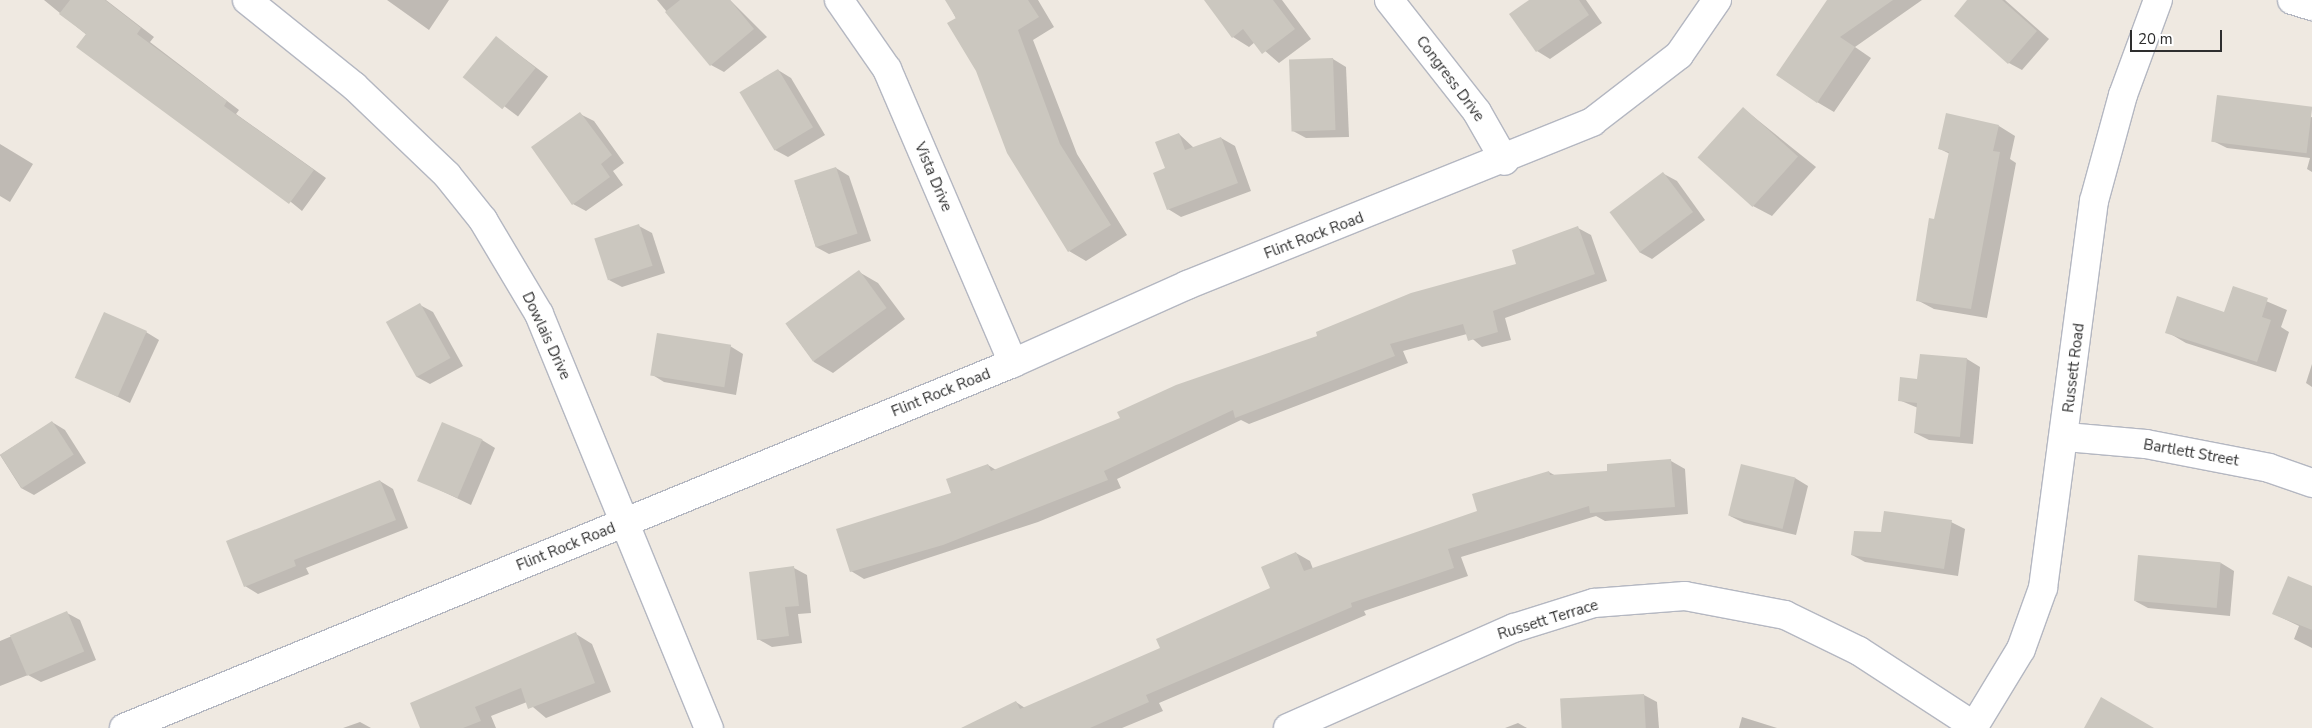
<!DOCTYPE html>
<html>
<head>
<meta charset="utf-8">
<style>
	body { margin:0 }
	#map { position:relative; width:2312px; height:728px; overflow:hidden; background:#efe9e1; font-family:"Nunito Sans",sans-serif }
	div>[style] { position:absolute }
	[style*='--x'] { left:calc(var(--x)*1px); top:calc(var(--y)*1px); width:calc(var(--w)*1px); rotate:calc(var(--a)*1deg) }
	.shadow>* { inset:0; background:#0003; transform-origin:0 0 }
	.building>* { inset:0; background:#cbc7bf; transform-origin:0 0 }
	.roads { filter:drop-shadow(1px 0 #b4b7c1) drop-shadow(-1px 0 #b4b7c1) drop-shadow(0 1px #b4b7c1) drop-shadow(0 -1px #b4b7c1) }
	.minor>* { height:28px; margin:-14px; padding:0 14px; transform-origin:14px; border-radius:14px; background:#fff }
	span { translate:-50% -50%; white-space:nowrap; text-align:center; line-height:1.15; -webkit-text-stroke:4px #fff; paint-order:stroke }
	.street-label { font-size:15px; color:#2e2e2e }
	.scale { position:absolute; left:2130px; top:30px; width:92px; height:22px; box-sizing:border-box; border:2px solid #2e2e2e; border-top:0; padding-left:6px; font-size:15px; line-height:18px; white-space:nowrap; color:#2e2e2e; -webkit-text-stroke:4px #fff; paint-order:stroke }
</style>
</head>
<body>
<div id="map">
	<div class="shadow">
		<i style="clip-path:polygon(44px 0,106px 0,154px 37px,150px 42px,239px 110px,236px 114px,326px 178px,302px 211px)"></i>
		<i style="clip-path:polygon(387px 0,449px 0,429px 30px)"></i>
		<i style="clip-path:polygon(657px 0,730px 0,767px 37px,724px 72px,711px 65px)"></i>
		<i style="clip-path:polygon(947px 0,1038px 0,1054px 27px,1033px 40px,1077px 154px,1127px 235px,1086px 261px,1069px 251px)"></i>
		<i style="clip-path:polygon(1206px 0,1282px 0,1311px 39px,1279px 63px,1255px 42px,1249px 47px,1233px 37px)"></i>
		<i style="clip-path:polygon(1532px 0,1586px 0,1602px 23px,1550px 59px,1537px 51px,1511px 15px)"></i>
		<i style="clip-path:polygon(1828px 0,1922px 0,1855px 47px,1871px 58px,1834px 112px,1817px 102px)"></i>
		<i style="clip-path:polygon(1969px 0,2005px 0,2049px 39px,2022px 70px,2009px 63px)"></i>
		<i style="left:497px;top:38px;width:64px;height:50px;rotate:37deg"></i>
		<i style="clip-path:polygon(1333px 59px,1346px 67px,1349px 137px,1306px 138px,1293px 131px)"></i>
		<i style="clip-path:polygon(778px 70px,791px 78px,825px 135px,788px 157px,775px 150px,741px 93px)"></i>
		<i style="clip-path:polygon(1744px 109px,1816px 167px,1772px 216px,1753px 206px)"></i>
		<i style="clip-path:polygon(580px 114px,594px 121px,624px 163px,613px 171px,623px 185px,586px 211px,573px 204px)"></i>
		<i style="clip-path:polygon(2312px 117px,2312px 172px,2307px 169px,2310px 158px,2227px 148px,2213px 141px)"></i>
		<i style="clip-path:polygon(1999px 126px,2015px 136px,2010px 159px,2016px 163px,1987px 318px,1934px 309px,1917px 300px,1950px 154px,1940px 149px)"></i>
		<i style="clip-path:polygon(1179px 134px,1194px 148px,1221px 138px,1235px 146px,1251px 191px,1181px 217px,1168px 209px)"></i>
		<i style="clip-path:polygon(0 144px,33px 164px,10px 202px,0 196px)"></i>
		<i style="clip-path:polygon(836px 168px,849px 176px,871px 241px,829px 254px,816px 247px,795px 182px)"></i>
		<i style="clip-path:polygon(1664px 174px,1677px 181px,1705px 220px,1652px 259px,1639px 252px)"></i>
		<i style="clip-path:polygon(639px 226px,652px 233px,665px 273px,622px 287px,609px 280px)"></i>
		<i style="clip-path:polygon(1578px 228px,1591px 235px,1607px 281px,1505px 318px,1511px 340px,1482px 347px,1467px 334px,1403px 351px,1408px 363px,1249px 424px,1241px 420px,1117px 479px,1121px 488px,1038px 522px,864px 579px,851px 571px,988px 465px,996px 470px,1319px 337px,1518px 265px)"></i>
		<i style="clip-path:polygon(859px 272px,878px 283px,905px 319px,833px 373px,814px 362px,787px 325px)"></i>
		<i style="clip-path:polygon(2233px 287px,2287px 310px,2281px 327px,2289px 332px,2276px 372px,2186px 343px,2167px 332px,2225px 313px)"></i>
		<i style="clip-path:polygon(420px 305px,433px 312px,463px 366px,430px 384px,417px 377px)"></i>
		<i style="clip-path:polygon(146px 332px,159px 340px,130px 403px,76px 376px)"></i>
		<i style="clip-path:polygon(730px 346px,743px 354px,736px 395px,664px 382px,651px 374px)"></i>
		<i style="clip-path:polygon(1967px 359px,1980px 367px,1973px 444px,1929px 440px,1915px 433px,1918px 408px,1899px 400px,1918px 381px)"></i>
		<i style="clip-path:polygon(2312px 364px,2312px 387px,2306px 383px)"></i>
		<i style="clip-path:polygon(52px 422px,65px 430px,86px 463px,34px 495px,21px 488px,0 455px)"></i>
		<i style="clip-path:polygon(482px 440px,495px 448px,471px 505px,419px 480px)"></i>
		<i style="clip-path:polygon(1671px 461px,1685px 469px,1688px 514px,1605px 521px,1596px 516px,1461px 557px,1468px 576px,1364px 611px,1366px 615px,1159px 703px,1163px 711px,1122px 728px,964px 728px,1016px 702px,1025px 708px,1162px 649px,1272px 589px,1296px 553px,1310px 561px,1313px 569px,1479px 512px,1549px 472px,1556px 476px,1608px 472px)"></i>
		<i style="clip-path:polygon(1795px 478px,1808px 486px,1796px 535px,1744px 523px,1730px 516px)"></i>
		<i style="clip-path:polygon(380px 481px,393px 489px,408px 528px,306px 568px,309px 574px,258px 594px,245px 586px)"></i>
		<i style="clip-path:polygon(1951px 522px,1965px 529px,1958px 576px,1865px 562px,1852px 555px)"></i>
		<i style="clip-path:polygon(2221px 563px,2234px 571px,2230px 616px,2148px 608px,2135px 601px)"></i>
		<i style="clip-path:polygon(794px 568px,807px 575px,811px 613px,798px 614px,802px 643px,772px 647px,758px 639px)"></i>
		<i style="clip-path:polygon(2312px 586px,2312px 648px,2294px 639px,2299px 626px,2274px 614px)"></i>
		<i style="clip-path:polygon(67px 613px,80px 620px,96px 660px,41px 682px,28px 675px,0 686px,0 641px)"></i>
		<i style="clip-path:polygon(576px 634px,592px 644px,611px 692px,546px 718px,527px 702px,491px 716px,496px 728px,422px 728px)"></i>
		<i style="clip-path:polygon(1644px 695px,1657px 702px,1659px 728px,1563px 728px,1561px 699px)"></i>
		<i style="clip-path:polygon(1742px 717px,1777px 728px,1739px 728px)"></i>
		<i style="clip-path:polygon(360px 722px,371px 728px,343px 728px)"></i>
		<i style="clip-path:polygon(1518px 723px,1527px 728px,1505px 728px)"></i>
	</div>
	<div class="building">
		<i style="clip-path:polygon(70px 0,105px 0,141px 28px,137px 34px,227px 101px,224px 106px,314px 170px,289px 204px,76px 47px,86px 34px,59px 14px)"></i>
		<i style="clip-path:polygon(680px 0,730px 0,754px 29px,710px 66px,665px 12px)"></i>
		<i style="clip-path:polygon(945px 0,1028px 0,1039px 17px,1018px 30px,1060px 144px,1111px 225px,1068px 252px,1007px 153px,976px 71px,947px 23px,956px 18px)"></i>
		<i style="clip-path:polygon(1204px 0,1273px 0,1295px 29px,1262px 54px,1243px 29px,1232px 38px)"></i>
		<i style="clip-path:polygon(1529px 0,1579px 0,1589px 15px,1536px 52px,1509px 14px)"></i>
		<i style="clip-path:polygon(1827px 0,1893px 0,1840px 37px,1855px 47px,1817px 103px,1776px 75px)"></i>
		<i style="clip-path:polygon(1967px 0,2002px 0,2037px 31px,2008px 64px,1954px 16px)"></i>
		<i style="left:496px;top:36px;width:51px;height:53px;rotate:39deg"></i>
		<i style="left:1333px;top:58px;width:72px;height:44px;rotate:88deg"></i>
		<i style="left:778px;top:69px;width:68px;height:45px;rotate:59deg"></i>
		<i style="left:2217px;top:95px;width:96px;height:47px;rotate:7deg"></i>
		<i style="left:1743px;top:107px;width:74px;height:68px;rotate:42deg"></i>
		<i style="clip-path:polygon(580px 112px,612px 155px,601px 164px,610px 177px,572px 205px,531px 147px)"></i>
		<i style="clip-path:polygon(1946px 113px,1999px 125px,1993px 151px,2000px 152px,1971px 309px,1916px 301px,1929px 218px,1934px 219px,1949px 152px,1938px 149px)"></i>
		<i style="clip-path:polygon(1179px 133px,1185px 150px,1221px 137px,1238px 183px,1167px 210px,1153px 173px,1165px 168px,1155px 142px)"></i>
		<i style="left:836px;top:167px;width:70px;height:44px;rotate:72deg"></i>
		<i style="left:1663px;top:172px;width:50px;height:67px;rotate:53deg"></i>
		<i style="left:639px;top:224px;width:44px;height:47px;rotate:72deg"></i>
		<i style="clip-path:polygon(1578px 226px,1595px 274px,1493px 311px,1498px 332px,1468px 341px,1463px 324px,1390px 344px,1395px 356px,1235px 418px,1233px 410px,1104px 471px,1108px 480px,943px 545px,850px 572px,836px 529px,951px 493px,946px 479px,988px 464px,991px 471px,1120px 418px,1117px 412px,1176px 385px,1317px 336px,1316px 332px,1411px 293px,1516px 264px,1512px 250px)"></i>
		<i style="left:859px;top:270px;width:47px;height:91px;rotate:54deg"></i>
		<i style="clip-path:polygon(2233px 286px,2268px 298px,2262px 317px,2271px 320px,2257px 362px,2165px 333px,2177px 296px,2224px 312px)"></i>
		<i style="left:420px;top:303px;width:63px;height:39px;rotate:61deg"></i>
		<i style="left:104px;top:312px;width:47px;height:72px;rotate:24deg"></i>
		<i style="left:657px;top:333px;width:75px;height:43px;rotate:9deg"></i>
		<i style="clip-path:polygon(1920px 354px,1967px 358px,1960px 437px,1914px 433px,1917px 403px,1898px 401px,1900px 377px,1917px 379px)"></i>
		<i style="left:52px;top:421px;width:40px;height:62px;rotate:57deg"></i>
		<i style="left:442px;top:422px;width:44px;height:64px;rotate:23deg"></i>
		<i style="clip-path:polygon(1671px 459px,1675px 507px,1590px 513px,1589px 506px,1448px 549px,1454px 568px,1351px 603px,1352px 607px,1146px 695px,1149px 702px,1090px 728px,961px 728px,1016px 701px,1020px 709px,1160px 648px,1156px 639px,1270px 588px,1261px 567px,1296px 552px,1304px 571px,1477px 511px,1472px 494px,1549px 471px,1550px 475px,1607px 471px,1607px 464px)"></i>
		<i style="left:1741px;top:464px;width:56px;height:53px;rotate:14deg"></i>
		<i style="clip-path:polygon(380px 480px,396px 520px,294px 560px,296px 566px,244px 587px,226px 541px)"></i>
		<i style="clip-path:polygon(1884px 511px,1952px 520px,1944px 569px,1851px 555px,1854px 531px,1881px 532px)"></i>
		<i style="left:2138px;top:555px;width:83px;height:46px;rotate:5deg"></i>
		<i style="clip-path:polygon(794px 566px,799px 606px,785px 607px,789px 636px,757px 640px,749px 572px)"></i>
		<i style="clip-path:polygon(2288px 576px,2312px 586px,2312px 630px,2272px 614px)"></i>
		<i style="left:67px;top:611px;width:44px;height:62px;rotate:67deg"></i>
		<i style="clip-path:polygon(576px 632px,595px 683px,528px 709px,521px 688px,475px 707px,481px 721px,463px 728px,420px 728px,410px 703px)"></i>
		<i style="left:1644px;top:694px;width:34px;height:84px;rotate:87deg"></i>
		<i style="clip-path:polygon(2101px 697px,2154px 728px,2084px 728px)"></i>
	</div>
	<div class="roads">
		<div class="minor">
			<i style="--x:247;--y:0;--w:137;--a:38.8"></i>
			<i style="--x:354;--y:86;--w:129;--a:43.7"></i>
			<i style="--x:447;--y:175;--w:58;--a:51.3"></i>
			<i style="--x:483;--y:220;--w:109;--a:59.2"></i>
			<i style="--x:539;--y:314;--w:448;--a:67.7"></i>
			<i style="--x:839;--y:0;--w:84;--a:55.2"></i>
			<i style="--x:887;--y:69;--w:320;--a:66.8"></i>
			<i style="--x:1389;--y:0;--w:142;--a:51.8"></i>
			<i style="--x:1477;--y:112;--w:56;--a:60.3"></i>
			<i style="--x:2292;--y:0;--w:21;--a:17"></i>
			<i style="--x:2066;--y:437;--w:80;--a:5"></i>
			<i style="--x:2146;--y:444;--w:125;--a:11"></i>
			<i style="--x:2269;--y:468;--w:46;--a:19.2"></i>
			<i style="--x:124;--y:728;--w:961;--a:-22.32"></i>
			<i style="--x:1013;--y:363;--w:191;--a:-24.1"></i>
			<i style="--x:1187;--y:285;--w:437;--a:-21.9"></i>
			<i style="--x:1592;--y:122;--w:110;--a:-37.6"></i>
			<i style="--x:1679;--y:55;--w:67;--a:-55.4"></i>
			<i style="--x:1288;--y:728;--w:247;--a:-23.9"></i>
			<i style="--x:1514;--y:628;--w:84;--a:-17.4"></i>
			<i style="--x:1594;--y:603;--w:91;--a:-4.4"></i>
			<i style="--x:1685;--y:596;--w:102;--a:10.8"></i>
			<i style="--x:1785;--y:615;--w:82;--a:25.9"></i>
			<i style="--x:1859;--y:651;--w:137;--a:33.1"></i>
			<i style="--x:1973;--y:728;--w:92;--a:-58.7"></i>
			<i style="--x:2021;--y:649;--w:65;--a:-70.2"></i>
			<i style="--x:2043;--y:588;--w:390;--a:-82.5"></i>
			<i style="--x:2094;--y:201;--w:110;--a:-74.7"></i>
			<i style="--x:2123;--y:95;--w:101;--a:-69.8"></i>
		</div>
	</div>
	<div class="street-label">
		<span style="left:1450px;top:79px;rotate:53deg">Congress Drive</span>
		<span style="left:933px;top:177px;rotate:67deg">Vista Drive</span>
		<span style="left:1314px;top:236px;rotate:-21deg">Flint Rock Road</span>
		<span style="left:546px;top:336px;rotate:65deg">Dowlais Drive</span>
		<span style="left:2074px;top:368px;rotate:-83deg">Russett Road</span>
		<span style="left:941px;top:393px;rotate:-22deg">Flint Rock Road</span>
		<span style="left:2191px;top:453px;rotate:10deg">Bartlett Street</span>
		<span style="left:566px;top:547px;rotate:-22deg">Flint Rock Road</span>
		<span style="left:1548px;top:620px;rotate:-17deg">Russett Terrace</span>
	</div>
	<div class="scale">20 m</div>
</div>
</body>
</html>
